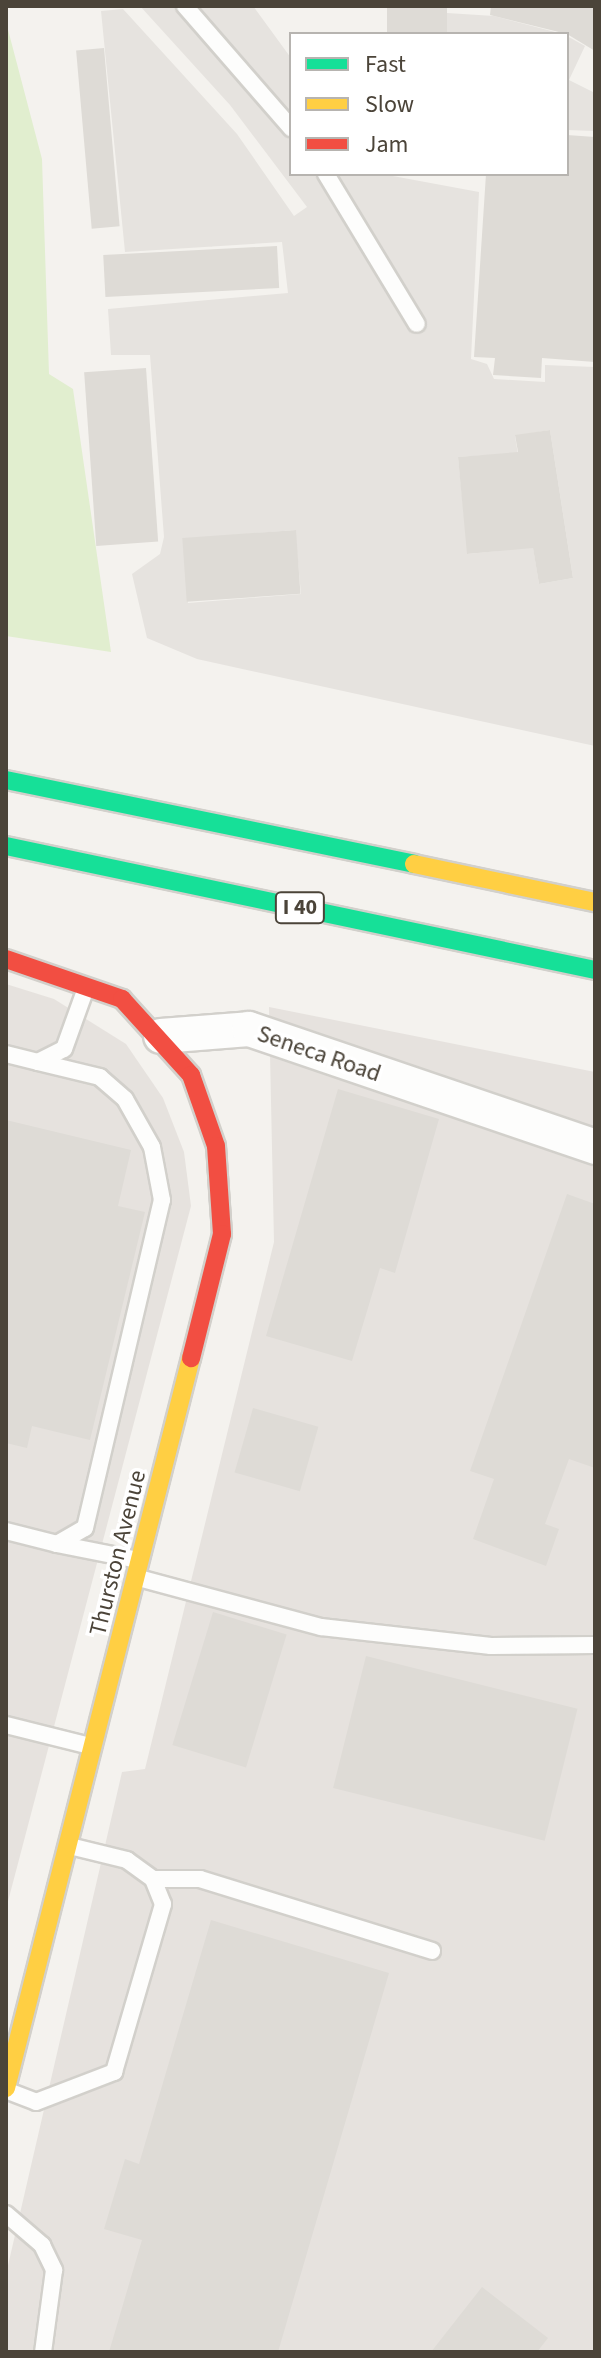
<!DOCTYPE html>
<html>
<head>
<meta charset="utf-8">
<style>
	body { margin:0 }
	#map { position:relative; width:601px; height:2358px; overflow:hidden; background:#f4f2ee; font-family:"Source Sans 3",sans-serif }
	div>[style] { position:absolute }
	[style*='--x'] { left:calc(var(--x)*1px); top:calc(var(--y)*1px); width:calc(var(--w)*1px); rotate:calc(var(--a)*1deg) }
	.industrial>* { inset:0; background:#e6e2de }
	.green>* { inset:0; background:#e1eecf }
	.parking>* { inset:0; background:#e6e3df }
	.building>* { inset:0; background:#dedbd6; transform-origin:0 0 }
	.roads { filter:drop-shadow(2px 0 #d2d0cb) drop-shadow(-2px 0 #d2d0cb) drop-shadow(0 2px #d2d0cb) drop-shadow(0 -2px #d2d0cb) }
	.lane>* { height:16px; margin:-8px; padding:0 8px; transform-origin:8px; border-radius:8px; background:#fdfdfc }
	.street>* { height:34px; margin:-17px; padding:0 17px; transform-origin:17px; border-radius:17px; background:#fdfdfc }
	.fast>* { height:18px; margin:-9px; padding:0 9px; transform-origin:9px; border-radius:9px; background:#16e098 }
	.slow>* { height:18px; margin:-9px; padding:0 9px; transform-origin:9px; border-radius:9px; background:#ffcf43 }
	.jam>* { height:18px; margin:-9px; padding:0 9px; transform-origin:9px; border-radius:9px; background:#f24e42 }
	span { translate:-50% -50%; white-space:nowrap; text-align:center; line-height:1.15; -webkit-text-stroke:7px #fff; paint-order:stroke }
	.shield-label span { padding:2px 6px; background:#fff; border:2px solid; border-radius:6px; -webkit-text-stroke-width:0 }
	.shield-label { font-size:22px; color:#4b4439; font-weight:700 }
	.street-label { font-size:24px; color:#4b4439 }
	.frame { position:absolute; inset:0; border:8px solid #4b4439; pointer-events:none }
	.legend { position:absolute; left:289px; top:32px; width:280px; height:144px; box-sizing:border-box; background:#fff; border:2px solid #b7b4b0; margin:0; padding:10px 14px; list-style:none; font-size:24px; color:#4b4439 }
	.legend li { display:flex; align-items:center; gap:16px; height:40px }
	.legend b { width:40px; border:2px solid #b7b4b0 }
</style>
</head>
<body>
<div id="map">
	<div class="industrial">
		<i style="clip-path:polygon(6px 984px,54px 999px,126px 1044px,163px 1098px,184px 1152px,191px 1206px,6px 1909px)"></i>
		<i style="clip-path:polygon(269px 1007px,595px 1072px,595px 2352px,6px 2352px,6px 2274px,122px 1772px,145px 1769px,274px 1242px)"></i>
	</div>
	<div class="green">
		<i style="clip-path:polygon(6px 22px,42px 159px,49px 374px,73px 389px,111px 652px,6px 636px)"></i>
	</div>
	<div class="parking">
		<i style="clip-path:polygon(evenodd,140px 6px,253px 6px,291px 58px,291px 174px,382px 174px,479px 192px,471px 359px,487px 364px,494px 379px,545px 382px,545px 365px,595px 367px,595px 746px,197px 659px,147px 638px,132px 574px,160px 554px,164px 537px,150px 355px,111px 355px,108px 309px,288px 293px,282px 242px,125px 252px,101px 11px,123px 9px,237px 134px,294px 216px,307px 207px,230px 105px,140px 6px,550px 430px,573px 578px,539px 584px,515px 436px,550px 430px,140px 6px,488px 455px,497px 551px,468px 554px,458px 457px,488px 455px,140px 6px,295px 530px,301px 594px,188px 603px,183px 539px,295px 530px)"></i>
		<i style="clip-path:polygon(447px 13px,494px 16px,563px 34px,446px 34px)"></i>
		<i style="clip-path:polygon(567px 36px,585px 46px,569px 80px,595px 93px,595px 131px,567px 130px)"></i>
	</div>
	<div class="building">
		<i style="left:387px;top:6px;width:60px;height:28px"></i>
		<i style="clip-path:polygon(491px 6px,595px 6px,595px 51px,567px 34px,490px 15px)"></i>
		<i style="left:104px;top:48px;width:179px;height:28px;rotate:85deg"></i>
		<i style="clip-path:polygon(567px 135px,595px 137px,595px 362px,542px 358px,541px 378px,493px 375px,495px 358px,474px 357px,486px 174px,567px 174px)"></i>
		<i style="left:277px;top:246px;width:42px;height:174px;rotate:87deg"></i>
		<i style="left:146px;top:368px;width:174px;height:62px;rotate:86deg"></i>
		<i style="clip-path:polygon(550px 430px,573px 578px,539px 584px,533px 548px,467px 554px,458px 457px,518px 452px,515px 435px)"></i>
		<i style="left:296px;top:530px;width:64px;height:114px;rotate:86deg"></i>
		<i style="clip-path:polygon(338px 1089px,439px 1119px,395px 1273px,380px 1268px,352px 1361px,266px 1336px)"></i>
		<i style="clip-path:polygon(6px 1120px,131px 1150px,118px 1206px,145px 1212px,90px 1440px,32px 1426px,27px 1448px,6px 1443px)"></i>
		<i style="clip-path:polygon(567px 1194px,595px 1204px,595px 1468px,569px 1459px,545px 1524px,559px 1529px,546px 1566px,473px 1539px,494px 1479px,470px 1471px)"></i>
		<i style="left:253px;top:1408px;width:68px;height:67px;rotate:16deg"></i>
		<i style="left:213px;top:1612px;width:77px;height:139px;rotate:17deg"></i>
		<i style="left:366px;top:1656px;width:218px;height:136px;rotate:14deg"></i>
		<i style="clip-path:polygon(211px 1920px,389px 1973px,278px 2352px,109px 2352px,142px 2240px,104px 2229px,125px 2159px,139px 2164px)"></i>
		<i style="clip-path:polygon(482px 2287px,548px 2338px,537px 2352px,431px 2352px)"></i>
	</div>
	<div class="roads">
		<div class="lane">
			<i style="--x:185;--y:6;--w:162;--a:49"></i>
			<i style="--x:326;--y:174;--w:175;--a:58.8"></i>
			<i style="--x:6;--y:1054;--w:33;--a:14"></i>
			<i style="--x:38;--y:1062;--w:29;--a:-27"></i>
			<i style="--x:64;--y:1049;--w:65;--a:-70.2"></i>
			<i style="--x:6;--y:1531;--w:53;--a:14.3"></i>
			<i style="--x:57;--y:1544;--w:32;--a:-30"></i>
			<i style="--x:85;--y:1528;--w:337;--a:-76.8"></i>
			<i style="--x:162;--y:1200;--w:54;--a:-100.7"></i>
			<i style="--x:152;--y:1147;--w:55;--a:-119.4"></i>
			<i style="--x:125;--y:1099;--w:33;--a:-139"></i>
			<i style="--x:100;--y:1077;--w:64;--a:-166.4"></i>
			<i style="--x:57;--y:1544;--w:83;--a:11.2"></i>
			<i style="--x:139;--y:1578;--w:188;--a:15.1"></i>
			<i style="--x:321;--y:1627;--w:171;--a:6.4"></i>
			<i style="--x:491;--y:1646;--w:104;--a:-0.6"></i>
			<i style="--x:6;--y:1725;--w:87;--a:14"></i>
			<i style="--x:153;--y:1879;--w:47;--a:0"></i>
			<i style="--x:200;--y:1879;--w:243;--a:17.2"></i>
			<i style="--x:8;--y:2091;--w:30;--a:21"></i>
			<i style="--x:36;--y:2102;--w:84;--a:-21"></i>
			<i style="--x:114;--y:2072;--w:175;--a:-73.7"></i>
			<i style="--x:163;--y:1904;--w:27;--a:-112"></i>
			<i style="--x:153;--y:1879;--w:32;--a:-144"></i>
			<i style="--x:127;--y:1860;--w:59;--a:-166.2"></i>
			<i style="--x:6;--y:2214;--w:48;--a:40.7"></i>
			<i style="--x:42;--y:2245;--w:28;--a:64"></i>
			<i style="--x:54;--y:2270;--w:83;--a:97.6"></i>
		</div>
		<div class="street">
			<i style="--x:161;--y:1036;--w:88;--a:-4.5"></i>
			<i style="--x:249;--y:1029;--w:366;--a:18.8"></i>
		</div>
		<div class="fast">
			<i style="--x:6;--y:780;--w:417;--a:11.6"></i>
			<i style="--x:6;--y:846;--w:602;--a:11.89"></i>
		</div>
		<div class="slow">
			<i style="--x:414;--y:864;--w:185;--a:11.9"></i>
			<i style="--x:6;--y:2088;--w:753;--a:-75.78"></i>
		</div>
		<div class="jam">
			<i style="--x:6;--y:959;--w:123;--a:19"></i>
			<i style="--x:122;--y:999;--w:103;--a:47.8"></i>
			<i style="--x:191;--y:1075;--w:75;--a:70.6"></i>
			<i style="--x:216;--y:1146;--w:88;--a:86.1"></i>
			<i style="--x:222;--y:1234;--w:128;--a:104"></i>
		</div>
	</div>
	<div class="shield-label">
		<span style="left:300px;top:908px">I 40</span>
	</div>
	<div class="street-label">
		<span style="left:319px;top:1054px;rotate:19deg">Seneca Road</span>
		<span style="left:118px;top:1553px;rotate:-76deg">Thurston Avenue</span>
	</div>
	<div class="frame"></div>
	<ul class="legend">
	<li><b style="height:10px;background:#16e098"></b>Fast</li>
	<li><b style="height:10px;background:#ffcf43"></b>Slow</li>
	<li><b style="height:10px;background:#f24e42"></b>Jam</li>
	</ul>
</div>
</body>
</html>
